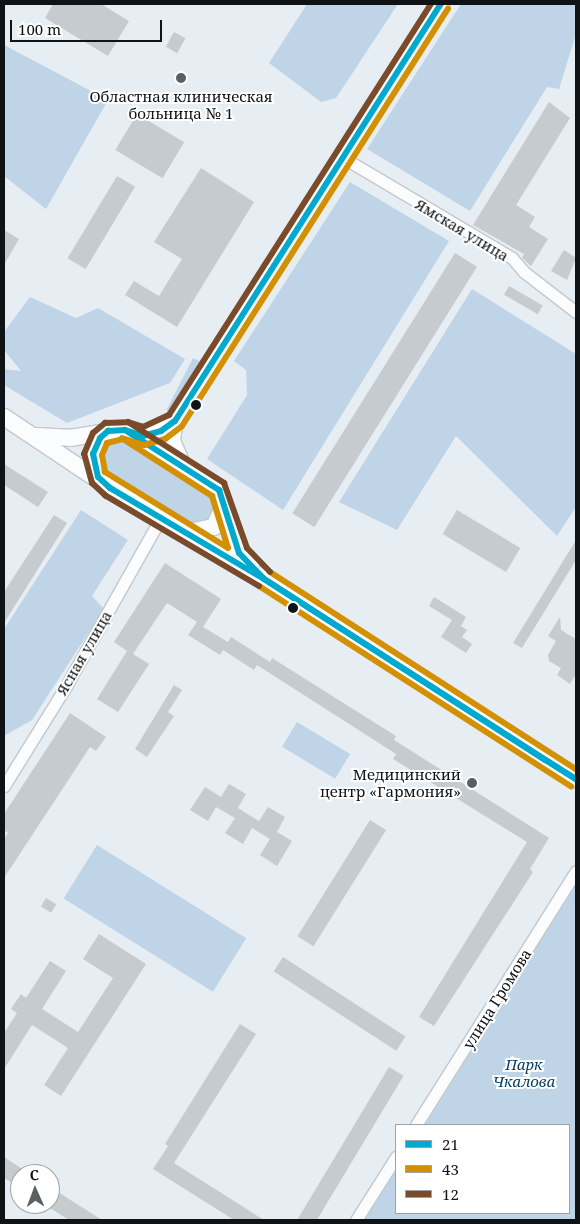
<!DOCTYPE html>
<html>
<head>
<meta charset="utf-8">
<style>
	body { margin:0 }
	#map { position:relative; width:580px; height:1224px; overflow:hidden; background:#e6edf3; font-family:"Noto Serif",serif }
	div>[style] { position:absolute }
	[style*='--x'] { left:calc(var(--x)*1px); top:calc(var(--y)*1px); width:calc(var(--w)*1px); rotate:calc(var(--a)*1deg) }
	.green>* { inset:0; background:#bfd5e7; transform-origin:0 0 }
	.building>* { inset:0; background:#c6cbcf; transform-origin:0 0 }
	.roads { filter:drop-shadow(1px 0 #c3c8cc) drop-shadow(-1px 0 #c3c8cc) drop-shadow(0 1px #c3c8cc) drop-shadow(0 -1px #c3c8cc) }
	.street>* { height:11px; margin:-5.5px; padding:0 5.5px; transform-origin:5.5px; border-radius:5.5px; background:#fbfcfd }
	.secondary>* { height:16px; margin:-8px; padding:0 8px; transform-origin:8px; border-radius:8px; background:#fbfcfd }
	.bus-1>* { height:6px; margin:-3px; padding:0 3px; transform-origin:3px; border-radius:3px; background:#00a9ce }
	.bus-2>* { height:6px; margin:-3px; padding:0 3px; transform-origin:3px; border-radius:3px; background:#d49003 }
	.bus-3>* { height:6px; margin:-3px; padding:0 3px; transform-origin:3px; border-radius:3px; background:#7a4b2a }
	.dots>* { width:14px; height:14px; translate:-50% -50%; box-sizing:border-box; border:2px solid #fff; border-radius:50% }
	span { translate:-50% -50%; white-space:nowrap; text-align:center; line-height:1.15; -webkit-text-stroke:4px #fff; paint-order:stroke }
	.poi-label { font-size:15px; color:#0f1316 }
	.right { translate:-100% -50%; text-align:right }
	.street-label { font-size:15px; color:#0f1316 }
	.park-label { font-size:15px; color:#093f64; font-style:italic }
	.frame { position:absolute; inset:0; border:5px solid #0f1316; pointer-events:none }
	.legend { position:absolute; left:395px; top:1124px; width:175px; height:90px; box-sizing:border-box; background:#fff; border:1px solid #9fa1a2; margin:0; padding:6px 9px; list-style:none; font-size:15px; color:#0f1316 }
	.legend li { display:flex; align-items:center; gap:10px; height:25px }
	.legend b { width:25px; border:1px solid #9fa1a2 }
	.north { position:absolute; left:10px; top:1164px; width:50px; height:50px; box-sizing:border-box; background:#fff; border:1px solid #9fa1a2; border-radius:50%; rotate:358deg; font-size:14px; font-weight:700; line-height:20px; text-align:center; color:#0f1316 }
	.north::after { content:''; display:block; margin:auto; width:18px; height:22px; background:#5a5f63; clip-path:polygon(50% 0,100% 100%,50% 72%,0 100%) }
	.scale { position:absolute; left:10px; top:20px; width:152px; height:22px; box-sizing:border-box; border:2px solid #0f1316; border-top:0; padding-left:6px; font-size:15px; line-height:18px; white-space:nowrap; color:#0f1316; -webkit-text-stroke:4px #fff; paint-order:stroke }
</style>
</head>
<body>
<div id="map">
	<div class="green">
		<i style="clip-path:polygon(307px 4px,398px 4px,336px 98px,321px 102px,269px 63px)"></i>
		<i style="clip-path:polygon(461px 4px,576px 4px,576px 34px,559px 89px,547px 87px,470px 211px,367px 149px)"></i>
		<i style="clip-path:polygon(4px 45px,108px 100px,46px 209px,4px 176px)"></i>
		<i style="clip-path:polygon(350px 182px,449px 241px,283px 510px,207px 459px,247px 395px,246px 370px,234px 361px)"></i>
		<i style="clip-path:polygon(472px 289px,576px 354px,576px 507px,557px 536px,456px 436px,397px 530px,339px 502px)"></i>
		<i style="clip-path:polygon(30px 297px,76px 318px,98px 308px,185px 359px,170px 383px,67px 423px,4px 385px,4px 369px,21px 371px,4px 350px,4px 332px)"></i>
		<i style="left:193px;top:358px;width:9px;height:59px;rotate:27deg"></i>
		<i style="clip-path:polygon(109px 437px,130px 438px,213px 492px,218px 506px,212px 521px,184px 526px,110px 477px,99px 463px)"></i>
		<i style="clip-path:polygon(81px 510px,128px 540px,92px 596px,104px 609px,32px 720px,4px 736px,4px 629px)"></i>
		<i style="left:297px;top:722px;width:62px;height:29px;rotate:31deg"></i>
		<i style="left:97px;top:845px;width:176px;height:63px;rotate:32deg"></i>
		<i style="clip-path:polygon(576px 883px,576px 1220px,364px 1220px,396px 1171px,396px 1213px,569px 1213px,569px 1125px,425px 1125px)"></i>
	</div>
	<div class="building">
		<i style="clip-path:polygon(53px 4px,101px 4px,129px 21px,108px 56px,45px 18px)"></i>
		<i style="left:174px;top:32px;width:13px;height:17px;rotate:29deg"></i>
		<i style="clip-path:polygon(549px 102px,570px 118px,516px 205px,535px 217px,529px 227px,548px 239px,531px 266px,522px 258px,524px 254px,473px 225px)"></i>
		<i style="left:137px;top:114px;width:55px;height:42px;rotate:31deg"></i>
		<i style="clip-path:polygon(201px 168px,254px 202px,177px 327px,125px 295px,134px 281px,159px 296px,182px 259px,154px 242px)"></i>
		<i style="left:117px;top:176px;width:21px;height:96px;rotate:31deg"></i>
		<i style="clip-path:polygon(4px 230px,19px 239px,4px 265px)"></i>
		<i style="clip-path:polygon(564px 250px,576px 258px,567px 280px,551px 271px)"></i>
		<i style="left:455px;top:253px;width:26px;height:307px;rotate:32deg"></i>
		<i style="left:509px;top:286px;width:39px;height:10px;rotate:30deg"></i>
		<i style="clip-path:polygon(4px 464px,48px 492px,38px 507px,4px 485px)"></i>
		<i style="left:457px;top:510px;width:74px;height:28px;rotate:31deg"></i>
		<i style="clip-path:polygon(54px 515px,67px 523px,4px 623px,4px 592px)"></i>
		<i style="clip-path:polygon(576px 540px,576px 560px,522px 648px,513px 643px)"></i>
		<i style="clip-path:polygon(165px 563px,221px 599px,203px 627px,228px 642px,231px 637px,270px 662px,272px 658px,396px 736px,394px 740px,549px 838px,530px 869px,533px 872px,434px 1026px,419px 1017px,527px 842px,393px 759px,396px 754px,257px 665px,254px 670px,223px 650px,220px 655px,188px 635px,197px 622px,167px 603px,133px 654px,149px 664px,118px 712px,97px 699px,127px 651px,114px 642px)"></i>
		<i style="clip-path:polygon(434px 597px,466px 617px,461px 626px,467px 630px,462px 637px,472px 644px,466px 653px,441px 637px,452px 620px,429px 606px)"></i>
		<i style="clip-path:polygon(560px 617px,561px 630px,576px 639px,576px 674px,570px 684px,557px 675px,561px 668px,549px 661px,548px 655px,556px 641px,548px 636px)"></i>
		<i style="clip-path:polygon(174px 685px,182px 690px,168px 712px,174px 716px,147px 757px,135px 749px)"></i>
		<i style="clip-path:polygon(70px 713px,106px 737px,96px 751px,90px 747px,4px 878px,4px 839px,8px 833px,4px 830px,4px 814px)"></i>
		<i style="clip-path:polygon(229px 784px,246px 794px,238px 808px,259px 821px,268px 807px,285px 817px,277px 832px,292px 841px,277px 866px,260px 855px,270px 839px,252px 828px,243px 844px,225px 833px,235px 818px,216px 807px,208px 821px,190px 810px,205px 787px,221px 797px)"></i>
		<i style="left:370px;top:820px;width:19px;height:137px;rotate:32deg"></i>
		<i style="left:46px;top:898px;width:12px;height:10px;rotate:31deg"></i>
		<i style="clip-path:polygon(99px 934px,146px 964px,61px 1096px,44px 1085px,68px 1048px,32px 1025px,4px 1069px,4px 1033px,17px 1013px,11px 1009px,21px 994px,26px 998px,50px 961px,66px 971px,42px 1009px,78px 1032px,113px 978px,83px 959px)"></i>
		<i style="left:283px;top:957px;width:146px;height:17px;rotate:33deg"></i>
		<i style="clip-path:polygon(240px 1024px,256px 1034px,174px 1163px,264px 1220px,234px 1220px,153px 1169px,168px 1146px,165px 1144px)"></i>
		<i style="left:389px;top:1067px;width:17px;height:181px;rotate:31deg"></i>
		<i style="clip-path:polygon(4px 1157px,30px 1174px,20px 1174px,20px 1188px,4px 1178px)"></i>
		<i style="clip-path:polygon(50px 1187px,102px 1220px,69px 1220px,50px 1208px)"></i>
	</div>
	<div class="roads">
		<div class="street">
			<i style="--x:342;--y:157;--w:198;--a:30.7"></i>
			<i style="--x:512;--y:258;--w:18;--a:49"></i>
			<i style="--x:524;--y:272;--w:66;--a:37.6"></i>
			<i style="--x:4;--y:786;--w:118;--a:-58.2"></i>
			<i style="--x:66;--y:686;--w:192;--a:-60.6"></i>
			<i style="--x:416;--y:1125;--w:300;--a:-57.8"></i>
			<i style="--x:356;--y:1220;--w:75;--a:-57.6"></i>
		</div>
		<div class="secondary">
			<i style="--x:4;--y:417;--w:128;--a:33.8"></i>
			<i style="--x:110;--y:488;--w:179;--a:30.6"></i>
			<i style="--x:264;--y:579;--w:371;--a:32.7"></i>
			<i style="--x:175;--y:421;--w:20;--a:99"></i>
			<i style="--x:172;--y:441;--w:24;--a:66"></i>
			<i style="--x:125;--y:430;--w:19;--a:18"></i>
			<i style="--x:143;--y:436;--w:19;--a:-16"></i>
			<i style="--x:161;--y:431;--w:17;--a:-36"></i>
			<i style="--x:175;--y:421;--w:495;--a:-57.5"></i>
			<i style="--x:36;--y:436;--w:34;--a:3"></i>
			<i style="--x:70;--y:438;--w:50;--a:-9.3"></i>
			<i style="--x:119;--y:430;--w:32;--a:26"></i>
			<i style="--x:148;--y:444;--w:85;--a:32.9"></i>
			<i style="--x:219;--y:490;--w:57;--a:73.8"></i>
			<i style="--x:235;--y:545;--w:27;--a:54"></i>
			<i style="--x:103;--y:483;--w:31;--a:-109"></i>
			<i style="--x:93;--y:454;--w:27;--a:-57"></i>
			<i style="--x:185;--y:533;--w:30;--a:-12"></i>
			<i style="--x:214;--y:527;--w:23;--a:-65"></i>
		</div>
	</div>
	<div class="bus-1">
		<i style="--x:125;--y:430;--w:19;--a:18"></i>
		<i style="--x:143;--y:436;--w:19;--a:-16"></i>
		<i style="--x:161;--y:431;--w:17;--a:-36"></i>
		<i style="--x:175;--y:421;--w:495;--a:-57.5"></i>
		<i style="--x:125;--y:430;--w:112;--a:32.6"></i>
		<i style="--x:219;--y:490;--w:66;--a:72.4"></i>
		<i style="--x:239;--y:553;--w:36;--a:46"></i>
		<i style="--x:264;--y:579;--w:179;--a:-149.4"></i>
		<i style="--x:110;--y:488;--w:16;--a:-137"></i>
		<i style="--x:98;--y:477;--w:24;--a:-102"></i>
		<i style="--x:93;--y:454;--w:17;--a:-66"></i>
		<i style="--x:100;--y:438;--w:11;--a:-41"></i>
		<i style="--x:108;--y:431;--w:17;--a:-3"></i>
		<i style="--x:264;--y:579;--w:371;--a:32.7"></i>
		<i style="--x:576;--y:779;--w:36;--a:-148"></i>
		<i style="--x:545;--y:760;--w:334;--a:-147.2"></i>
	</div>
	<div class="bus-2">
		<i style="--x:122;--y:438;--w:23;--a:18"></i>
		<i style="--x:144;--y:445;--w:22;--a:-16"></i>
		<i style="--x:165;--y:439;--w:21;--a:-37"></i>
		<i style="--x:182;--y:426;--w:495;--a:-57.5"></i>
		<i style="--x:123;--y:439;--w:106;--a:32.6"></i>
		<i style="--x:212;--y:496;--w:54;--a:72.9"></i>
		<i style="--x:228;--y:548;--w:145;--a:-148.3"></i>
		<i style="--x:105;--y:472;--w:17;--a:-100"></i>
		<i style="--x:102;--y:455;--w:13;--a:-67"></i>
		<i style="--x:107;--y:443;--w:16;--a:-14"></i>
		<i style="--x:270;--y:572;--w:364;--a:32.8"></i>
		<i style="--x:259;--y:586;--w:371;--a:32.7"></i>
	</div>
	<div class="bus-3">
		<i style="--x:128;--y:422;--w:16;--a:18"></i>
		<i style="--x:143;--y:427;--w:29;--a:-25"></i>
		<i style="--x:169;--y:415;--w:487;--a:-57.5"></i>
		<i style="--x:259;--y:586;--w:178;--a:-149.5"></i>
		<i style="--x:106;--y:496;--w:19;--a:-137"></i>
		<i style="--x:92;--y:483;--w:30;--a:-105"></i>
		<i style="--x:84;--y:454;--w:23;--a:-67"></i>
		<i style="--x:93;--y:433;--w:16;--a:-40"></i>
		<i style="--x:105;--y:423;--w:23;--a:-2"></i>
		<i style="--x:128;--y:422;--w:114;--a:32.4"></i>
		<i style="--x:224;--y:483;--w:69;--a:70.5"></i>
		<i style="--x:247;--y:548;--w:33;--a:46"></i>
	</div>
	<div class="dots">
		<i style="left:181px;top:78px;background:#5a5f63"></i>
		<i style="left:196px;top:405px;background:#0f1316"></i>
		<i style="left:293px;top:608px;background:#0f1316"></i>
		<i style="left:472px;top:783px;background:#5a5f63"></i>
	</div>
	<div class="poi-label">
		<span style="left:181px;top:105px">Областная клиническая<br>больница № 1</span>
		<span class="right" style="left:461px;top:783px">Медицинский<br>центр «Гармония»</span>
	</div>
	<div class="street-label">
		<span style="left:462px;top:230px;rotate:31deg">Ямская улица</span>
		<span style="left:84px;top:653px;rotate:-60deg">Ясная улица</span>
		<span style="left:497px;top:999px;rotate:-58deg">улица Громова</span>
	</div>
	<div class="park-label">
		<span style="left:524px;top:1073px">Парк<br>Чкалова</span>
	</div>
	<div class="frame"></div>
	<ul class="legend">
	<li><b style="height:6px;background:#00a9ce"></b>21</li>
	<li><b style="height:6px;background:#d49003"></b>43</li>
	<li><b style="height:6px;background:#7a4b2a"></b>12</li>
	</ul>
	<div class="north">С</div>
	<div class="scale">100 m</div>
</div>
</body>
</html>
